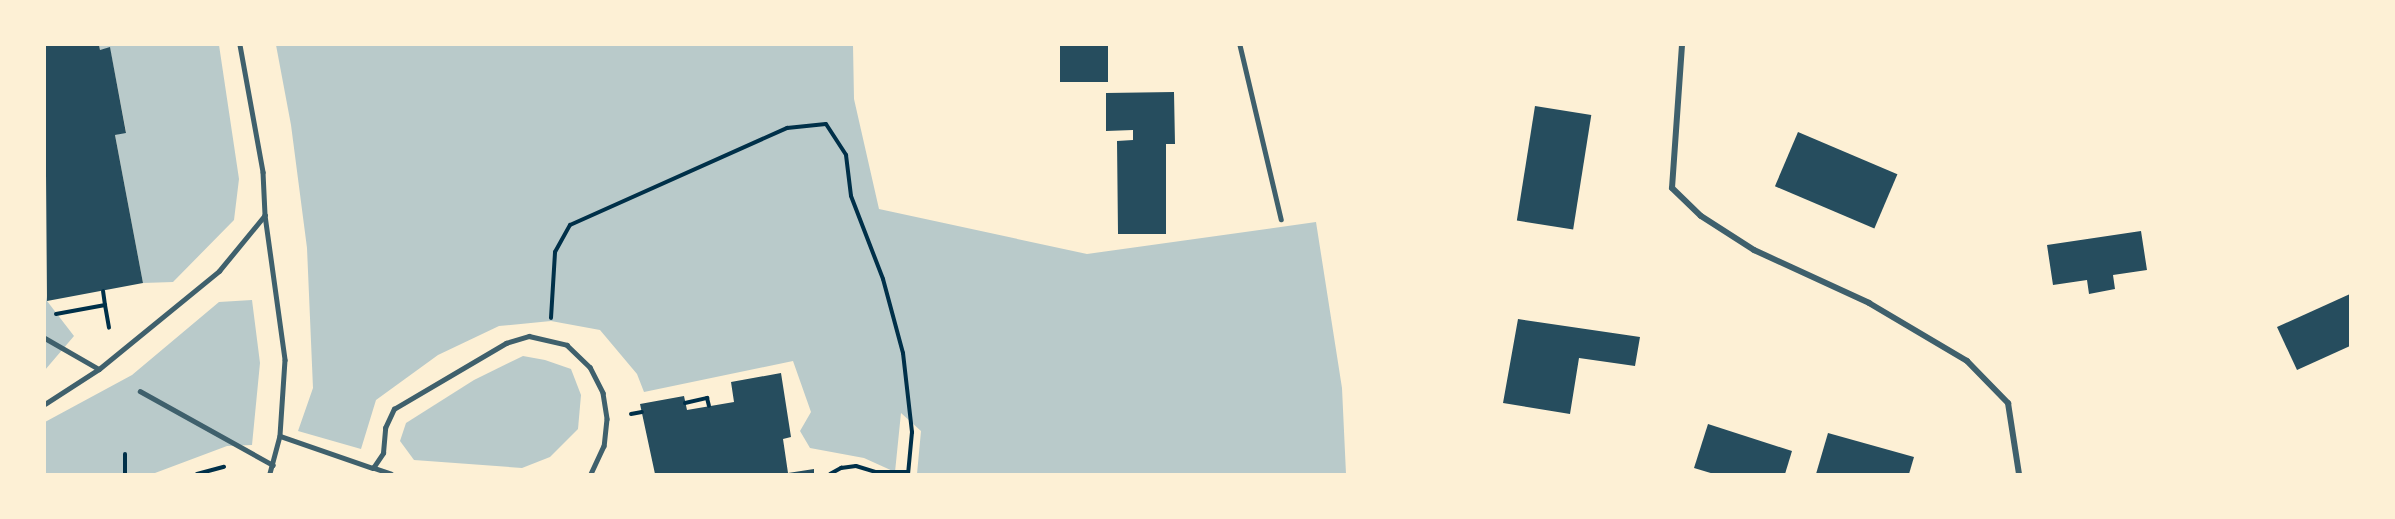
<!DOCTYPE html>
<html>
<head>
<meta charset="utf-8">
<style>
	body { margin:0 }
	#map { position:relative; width:2395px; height:519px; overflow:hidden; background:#fdf0d5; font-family:"Golos Text",sans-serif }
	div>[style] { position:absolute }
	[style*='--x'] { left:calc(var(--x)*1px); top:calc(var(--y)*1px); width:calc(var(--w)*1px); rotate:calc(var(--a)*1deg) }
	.green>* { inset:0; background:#b9caca }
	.building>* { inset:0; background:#264d5e; transform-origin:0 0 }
	.path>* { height:4px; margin:-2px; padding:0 2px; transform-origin:2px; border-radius:2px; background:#003049 }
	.service>* { height:4.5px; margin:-2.25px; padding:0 2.25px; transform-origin:2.25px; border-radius:2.25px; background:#3f606c }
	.minor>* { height:6px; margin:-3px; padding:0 3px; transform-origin:3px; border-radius:3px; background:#3f606c }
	span { translate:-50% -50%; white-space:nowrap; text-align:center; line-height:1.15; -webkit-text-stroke:4.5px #fdf0d5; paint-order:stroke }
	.frame { position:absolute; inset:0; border:46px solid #fdf0d5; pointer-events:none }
</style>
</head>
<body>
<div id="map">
	<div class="green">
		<i style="clip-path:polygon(99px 45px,219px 45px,239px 179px,234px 220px,173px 282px,143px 283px,115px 135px,126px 132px,110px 48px,100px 50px)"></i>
		<i style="clip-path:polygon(276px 45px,853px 45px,854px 99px,879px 209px,1087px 254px,1316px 222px,1342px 388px,1346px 474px,917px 474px,921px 431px,901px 413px,895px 472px,864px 458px,810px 448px,800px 431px,811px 412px,793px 361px,644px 392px,637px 374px,600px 330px,551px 321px,499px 326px,438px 355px,376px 400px,361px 449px,298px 431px,313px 388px,307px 248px,291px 125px)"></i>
		<i style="clip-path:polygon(45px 291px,47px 301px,74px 336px,45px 370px)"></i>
		<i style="clip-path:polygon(252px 300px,260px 363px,252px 445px,227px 446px,155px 473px,45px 474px,45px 422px,132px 375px,219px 302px)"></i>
		<i style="clip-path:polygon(523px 356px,545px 360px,571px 369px,581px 395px,578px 429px,550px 457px,522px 468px,414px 460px,400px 441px,406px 423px,474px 380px)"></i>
	</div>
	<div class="building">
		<i style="clip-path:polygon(45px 45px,99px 45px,100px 50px,110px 47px,126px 133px,115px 135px,143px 283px,47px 301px)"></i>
		<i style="left:1060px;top:45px;width:48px;height:37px"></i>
		<i style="clip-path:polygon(1174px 92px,1175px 144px,1166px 144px,1166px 234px,1118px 234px,1117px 141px,1133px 140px,1133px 130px,1106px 131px,1106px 93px)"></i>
		<i style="left:1535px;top:106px;width:57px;height:116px;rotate:9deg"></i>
		<i style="left:1798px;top:132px;width:108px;height:59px;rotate:23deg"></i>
		<i style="clip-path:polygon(2141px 231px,2147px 270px,2113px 275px,2115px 289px,2089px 294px,2087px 280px,2053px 285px,2047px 245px)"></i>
		<i style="clip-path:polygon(2350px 294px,2350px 346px,2297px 370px,2277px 327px)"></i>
		<i style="clip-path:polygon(1518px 319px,1640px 337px,1635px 366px,1579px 358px,1570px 414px,1503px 403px)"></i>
		<i style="clip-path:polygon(781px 373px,791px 437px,783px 439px,788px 473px,814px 469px,814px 474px,655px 474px,640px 404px,684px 396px,687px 410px,734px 402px,731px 382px)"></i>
		<i style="clip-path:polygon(1708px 424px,1792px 451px,1785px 474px,1714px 474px,1694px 468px)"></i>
		<i style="clip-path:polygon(1828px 433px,1914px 457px,1909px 474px,1816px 474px)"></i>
	</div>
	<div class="path">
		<i style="--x:105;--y:305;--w:23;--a:80"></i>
		<i style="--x:56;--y:314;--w:50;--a:-10.4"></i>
		<i style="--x:105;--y:305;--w:14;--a:-98"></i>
		<i style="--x:551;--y:318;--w:66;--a:-86.5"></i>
		<i style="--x:555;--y:252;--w:31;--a:-61"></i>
		<i style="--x:570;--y:225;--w:238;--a:-24.1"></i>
		<i style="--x:787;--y:128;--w:39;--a:-6"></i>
		<i style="--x:826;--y:124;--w:37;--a:57"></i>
		<i style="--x:846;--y:155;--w:41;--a:83"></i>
		<i style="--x:851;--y:196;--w:89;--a:68.9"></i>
		<i style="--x:883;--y:279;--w:77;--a:74.9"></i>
		<i style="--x:903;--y:353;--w:80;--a:83.5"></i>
		<i style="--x:912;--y:432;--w:42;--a:95.4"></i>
		<i style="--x:685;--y:403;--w:23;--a:-13"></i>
		<i style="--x:707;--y:398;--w:8;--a:76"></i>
		<i style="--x:631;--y:414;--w:11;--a:-10"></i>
		<i style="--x:125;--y:454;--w:20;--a:90"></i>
		<i style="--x:197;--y:474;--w:28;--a:-15"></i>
		<i style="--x:830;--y:474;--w:13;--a:-29"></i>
		<i style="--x:841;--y:468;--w:15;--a:-8"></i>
		<i style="--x:856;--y:466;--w:21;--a:17"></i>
		<i style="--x:876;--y:472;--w:32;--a:0"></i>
	</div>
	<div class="service">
		<i style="--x:240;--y:45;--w:129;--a:79.7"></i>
		<i style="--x:263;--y:172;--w:43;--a:87.3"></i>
		<i style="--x:265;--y:215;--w:146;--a:82.1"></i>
		<i style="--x:285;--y:360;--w:76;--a:93.8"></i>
		<i style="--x:280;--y:436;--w:39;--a:105"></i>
		<i style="--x:1240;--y:45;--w:179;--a:76.7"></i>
		<i style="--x:45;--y:338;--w:62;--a:29.9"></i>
		<i style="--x:140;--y:391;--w:152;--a:29.1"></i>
		<i style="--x:45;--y:404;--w:64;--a:-32.9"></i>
		<i style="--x:99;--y:369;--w:155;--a:-39.2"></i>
		<i style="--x:219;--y:271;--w:72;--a:-50.6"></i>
		<i style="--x:280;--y:436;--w:98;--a:19"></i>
		<i style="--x:391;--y:474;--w:19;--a:-162"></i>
		<i style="--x:373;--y:468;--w:18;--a:-56"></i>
		<i style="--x:383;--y:453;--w:25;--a:-85"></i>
		<i style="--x:385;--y:428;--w:21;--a:-65"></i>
		<i style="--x:394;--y:409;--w:130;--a:-30.5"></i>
		<i style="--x:506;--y:343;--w:24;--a:-17"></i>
		<i style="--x:529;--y:336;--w:39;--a:13"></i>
		<i style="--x:567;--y:345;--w:32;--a:44"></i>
		<i style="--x:590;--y:367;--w:29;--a:63"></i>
		<i style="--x:603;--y:393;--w:26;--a:81"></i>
		<i style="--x:607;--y:419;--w:27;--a:96"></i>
		<i style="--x:604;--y:446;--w:31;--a:115"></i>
	</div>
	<div class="minor">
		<i style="--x:1682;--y:45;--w:143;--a:94"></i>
		<i style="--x:1672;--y:188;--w:40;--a:44"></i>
		<i style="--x:1701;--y:216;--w:63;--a:32.7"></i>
		<i style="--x:1754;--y:250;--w:127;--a:24.7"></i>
		<i style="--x:1869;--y:303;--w:114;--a:30.6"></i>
		<i style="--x:1967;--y:361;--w:59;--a:45.7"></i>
		<i style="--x:2008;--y:403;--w:72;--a:81.2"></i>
	</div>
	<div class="frame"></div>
</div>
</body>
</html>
